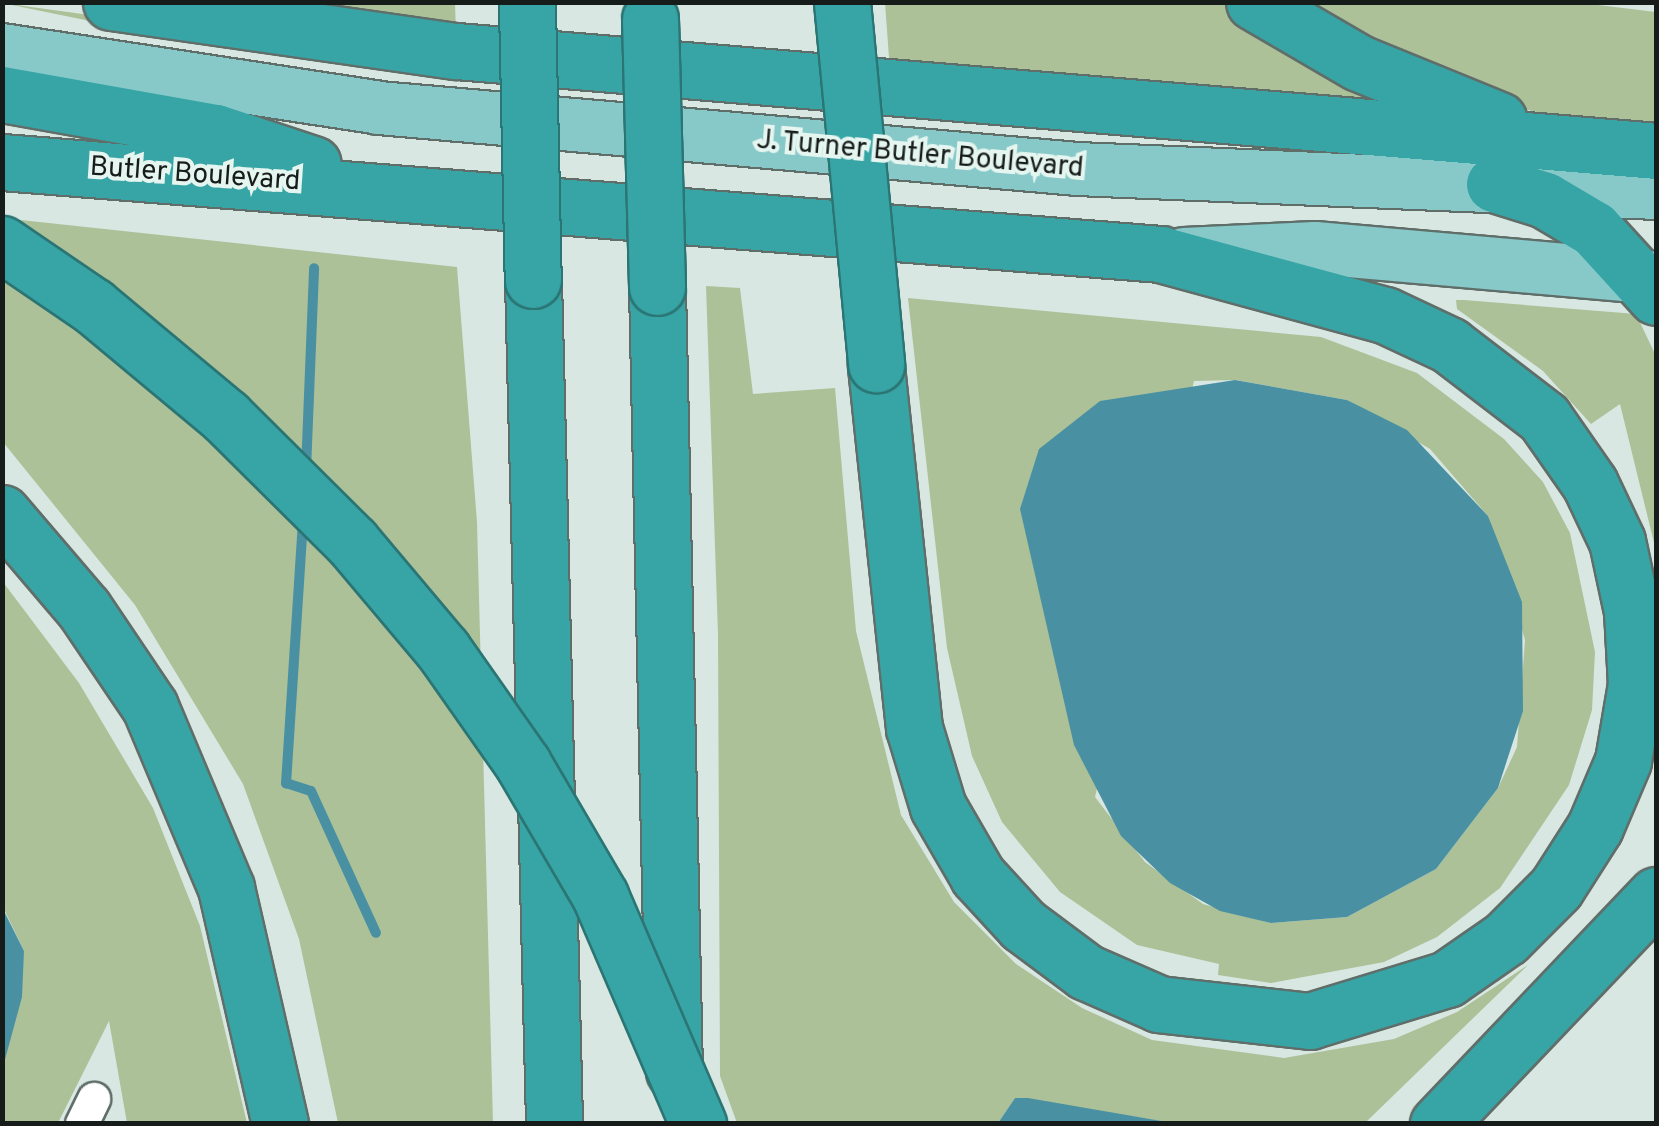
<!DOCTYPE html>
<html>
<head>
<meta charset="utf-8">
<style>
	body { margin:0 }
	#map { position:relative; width:1659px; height:1126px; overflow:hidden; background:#d8e7e2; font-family:Overpass,sans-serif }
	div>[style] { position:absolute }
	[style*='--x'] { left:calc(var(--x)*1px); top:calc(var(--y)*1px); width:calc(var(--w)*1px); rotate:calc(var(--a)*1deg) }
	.green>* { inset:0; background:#acc198 }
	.water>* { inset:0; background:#4a90a3 }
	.stream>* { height:10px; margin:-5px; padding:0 5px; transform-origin:5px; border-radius:5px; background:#4a90a3 }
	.roads { filter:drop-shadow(2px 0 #606e6a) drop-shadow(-2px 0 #606e6a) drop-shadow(0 2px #606e6a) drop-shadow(0 -2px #606e6a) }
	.street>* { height:32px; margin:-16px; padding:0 16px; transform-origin:16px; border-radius:16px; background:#fff }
	.primary>* { height:52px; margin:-26px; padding:0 26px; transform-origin:26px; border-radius:26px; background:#87c9c9 }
	.highway>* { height:55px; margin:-27.5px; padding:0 27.5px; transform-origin:27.5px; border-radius:27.5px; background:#37a5a5 }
	.bridges { filter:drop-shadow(2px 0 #2b7574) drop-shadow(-2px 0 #2b7574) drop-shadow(0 2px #2b7574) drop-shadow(0 -2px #2b7574) }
	.highway-bridge>* { height:55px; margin:-27.5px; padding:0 27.5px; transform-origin:27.5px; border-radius:27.5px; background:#37a5a5 }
	span { translate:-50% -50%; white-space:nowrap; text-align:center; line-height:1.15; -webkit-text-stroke:8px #e5f5ef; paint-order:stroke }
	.street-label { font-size:28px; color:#161c1a }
	.frame { position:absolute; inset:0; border:5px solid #161c1a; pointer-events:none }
</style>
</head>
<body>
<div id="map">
	<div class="green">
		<i style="clip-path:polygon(1573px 2px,1656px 12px,1656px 139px,1489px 101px,1286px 3px)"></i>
		<i style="clip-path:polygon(2px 3px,243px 36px,372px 64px,222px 48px)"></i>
		<i style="clip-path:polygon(205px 3px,455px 3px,456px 34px)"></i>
		<i style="clip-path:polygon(885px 3px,1230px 3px,1469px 122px,890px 71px)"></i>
		<i style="clip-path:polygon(2px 218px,457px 267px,477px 522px,493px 1123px,338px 1123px,299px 939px,243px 784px,135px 605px,3px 442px)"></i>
		<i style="clip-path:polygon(706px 286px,740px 288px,753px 394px,835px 388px,856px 631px,901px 815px,954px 902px,1016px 964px,1082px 1008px,1152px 1040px,1284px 1058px,1394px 1039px,1457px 1012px,1528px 965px,1365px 1123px,1173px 1123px,1015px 1098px,998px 1123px,737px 1123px,720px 1076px,718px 634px)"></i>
		<i style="clip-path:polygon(evenodd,908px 298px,1321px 337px,1417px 373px,1504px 439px,1543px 482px,1570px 533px,1595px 652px,1592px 710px,1569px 785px,1500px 888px,1437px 937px,1384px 962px,1271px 983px,1218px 975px,1219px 964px,1137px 945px,1060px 892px,1002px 822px,972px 756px,947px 648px,908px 298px,1236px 380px,1347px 400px,1430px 449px,1488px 516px,1525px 640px,1517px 747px,1498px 788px,1436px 869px,1347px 917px,1271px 923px,1203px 904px,1145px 862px,1095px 797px,1194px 381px,1236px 380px)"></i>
		<i style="clip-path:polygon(1464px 300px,1636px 314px,1656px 356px,1656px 551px,1620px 404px,1591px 424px,1543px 371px,1457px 309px,1456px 300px)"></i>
		<i style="clip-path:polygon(3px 582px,79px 683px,153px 808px,200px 926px,247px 1123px,127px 1123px,109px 1021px,58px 1123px,3px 1123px,2px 1068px,24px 951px,3px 907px)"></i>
	</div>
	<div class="water">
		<i style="clip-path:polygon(1235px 380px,1347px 400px,1407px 430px,1488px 516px,1522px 602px,1523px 711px,1498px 788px,1436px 869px,1347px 917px,1271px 923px,1220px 911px,1170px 883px,1121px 836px,1074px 745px,1020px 509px,1039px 449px,1100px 401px)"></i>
		<i style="clip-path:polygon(2px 907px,24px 951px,22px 997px,3px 1067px)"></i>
		<i style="clip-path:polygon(1015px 1098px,1028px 1098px,1173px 1123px,998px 1123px)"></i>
	</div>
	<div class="stream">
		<i style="--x:306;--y:470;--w:202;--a:-87.7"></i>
		<i style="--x:303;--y:521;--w:263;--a:93.7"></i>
		<i style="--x:286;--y:783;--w:26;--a:18"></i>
		<i style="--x:311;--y:791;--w:156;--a:65.4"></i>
	</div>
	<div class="roads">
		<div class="street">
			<i style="--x:82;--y:1124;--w:28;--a:-64"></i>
		</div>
		<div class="primary">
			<i style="--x:2;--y:50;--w:381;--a:8.7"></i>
			<i style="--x:379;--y:108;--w:701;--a:4.99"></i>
			<i style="--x:1077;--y:169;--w:579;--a:2.37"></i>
			<i style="--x:1184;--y:254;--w:131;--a:-2.6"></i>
			<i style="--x:1315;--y:248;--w:342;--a:5"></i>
		</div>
		<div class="highway">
			<i style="--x:111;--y:2;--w:348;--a:8.1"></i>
			<i style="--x:456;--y:51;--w:1204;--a:4.76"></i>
			<i style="--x:1254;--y:2;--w:121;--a:30.2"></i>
			<i style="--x:1359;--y:63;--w:151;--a:22.2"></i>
			<i style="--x:2;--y:94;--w:217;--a:10.1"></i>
			<i style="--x:216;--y:132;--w:102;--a:18.3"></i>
			<i style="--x:2;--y:162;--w:1162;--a:4.54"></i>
			<i style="--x:1160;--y:254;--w:233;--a:15.2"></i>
			<i style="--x:1385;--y:315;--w:71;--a:25.1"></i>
			<i style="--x:1449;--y:345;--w:120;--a:37.5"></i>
			<i style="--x:1544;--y:418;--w:80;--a:55.1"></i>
			<i style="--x:1590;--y:484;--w:63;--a:64.7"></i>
			<i style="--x:1617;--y:541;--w:72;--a:77.9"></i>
			<i style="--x:1632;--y:611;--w:73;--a:86.9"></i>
			<i style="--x:1636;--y:684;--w:78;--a:99.6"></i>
			<i style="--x:1623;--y:761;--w:72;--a:113"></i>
			<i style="--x:1595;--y:827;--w:72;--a:122.6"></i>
			<i style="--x:1556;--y:888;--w:71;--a:135"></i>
			<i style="--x:1506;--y:938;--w:72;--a:145.2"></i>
			<i style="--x:1447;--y:979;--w:143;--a:163"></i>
			<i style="--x:1310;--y:1021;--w:152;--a:-173.6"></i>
			<i style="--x:1159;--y:1004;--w:80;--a:-156.3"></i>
			<i style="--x:1086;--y:972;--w:79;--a:-143.3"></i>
			<i style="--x:1023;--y:925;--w:67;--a:-132.6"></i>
			<i style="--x:978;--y:876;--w:80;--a:-120.1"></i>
			<i style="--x:938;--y:807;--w:83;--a:-106.9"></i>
			<i style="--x:914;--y:728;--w:366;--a:-96"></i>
			<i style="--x:1494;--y:184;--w:53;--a:17.4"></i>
			<i style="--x:1545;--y:200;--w:57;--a:30.6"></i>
			<i style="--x:1594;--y:229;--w:92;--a:47.6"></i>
			<i style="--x:533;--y:280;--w:844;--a:88.57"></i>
			<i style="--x:657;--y:287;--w:784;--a:88.76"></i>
			<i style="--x:2;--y:513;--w:126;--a:49.5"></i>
			<i style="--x:84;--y:609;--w:118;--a:56"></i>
			<i style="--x:150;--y:707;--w:196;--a:67.2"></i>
			<i style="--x:226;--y:888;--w:242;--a:77.1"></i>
			<i style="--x:1438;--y:1124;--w:316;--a:-46.4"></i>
		</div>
	</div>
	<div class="bridges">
		<div class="highway-bridge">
			<i style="--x:842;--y:2;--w:364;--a:84.6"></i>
			<i style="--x:527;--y:5;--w:275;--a:88.8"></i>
			<i style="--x:650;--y:19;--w:268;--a:88.5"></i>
			<i style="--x:2;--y:244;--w:110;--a:34.3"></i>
			<i style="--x:93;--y:306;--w:173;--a:39.8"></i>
			<i style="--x:226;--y:417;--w:177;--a:44.8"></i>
			<i style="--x:352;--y:542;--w:141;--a:49.9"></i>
			<i style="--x:443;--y:650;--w:139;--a:54.9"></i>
			<i style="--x:523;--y:764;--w:153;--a:59.7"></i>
			<i style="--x:600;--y:896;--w:248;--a:66.7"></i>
		</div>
	</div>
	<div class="street-label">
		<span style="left:920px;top:155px;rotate:5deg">J. Turner Butler Boulevard</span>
		<span style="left:195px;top:175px;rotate:4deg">Butler Boulevard</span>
	</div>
	<div class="frame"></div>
</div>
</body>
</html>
